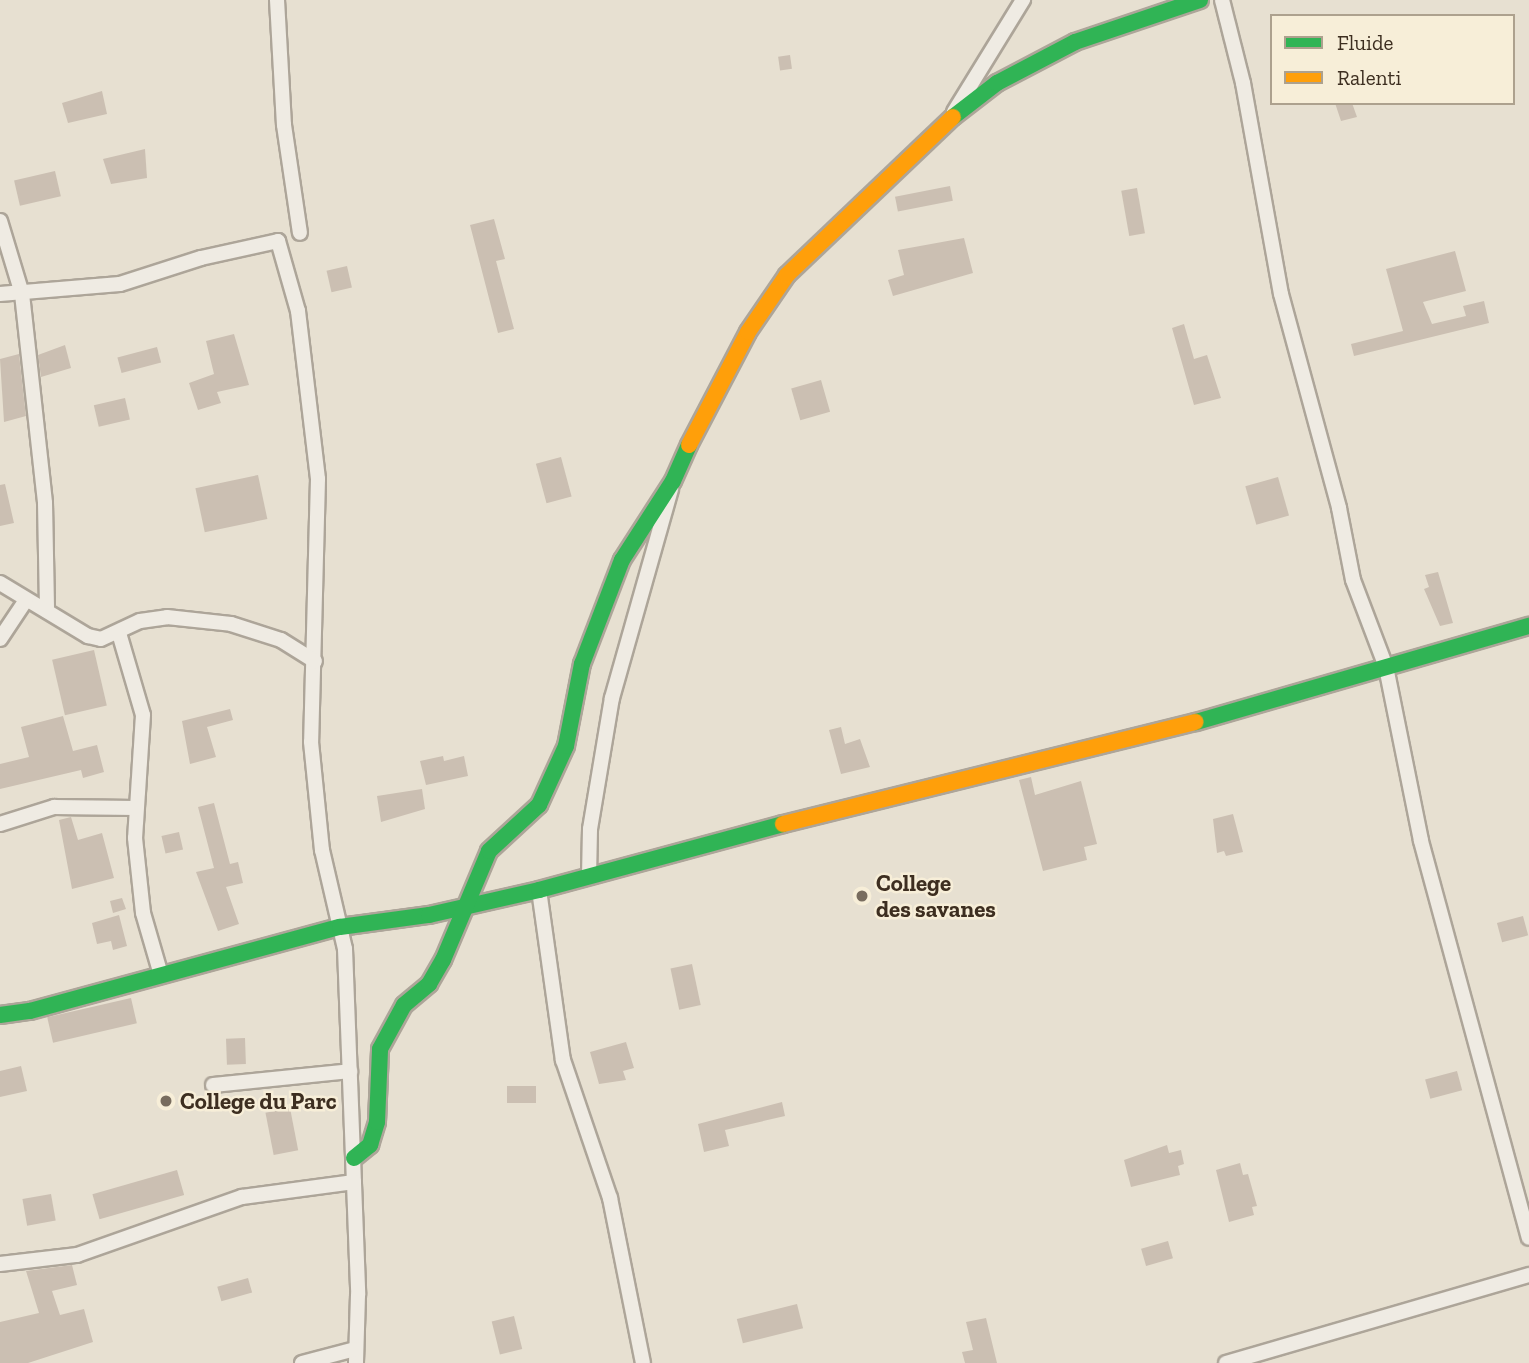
<!DOCTYPE html>
<html>
<head>
<meta charset="utf-8">
<style>
	body { margin:0 }
	#map { position:relative; width:1529px; height:1363px; overflow:hidden; background:#e7e0d1; font-family:"Zilla Slab",serif }
	div>[style] { position:absolute }
	[style*='--x'] { left:calc(var(--x)*1px); top:calc(var(--y)*1px); width:calc(var(--w)*1px); rotate:calc(var(--a)*1deg) }
	.building>* { inset:0; background:#cbbfb2; transform-origin:0 0 }
	.roads { filter:drop-shadow(2px 0 #ada599) drop-shadow(-2px 0 #ada599) drop-shadow(0 2px #ada599) drop-shadow(0 -2px #ada599) }
	.street>* { height:14px; margin:-7px; padding:0 7px; transform-origin:7px; border-radius:7px; background:#efebe3 }
	.fast>* { height:16px; margin:-8px; padding:0 8px; transform-origin:8px; border-radius:8px; background:#30b455 }
	.slow>* { height:16px; margin:-8px; padding:0 8px; transform-origin:8px; border-radius:8px; background:#ff9f0a }
	.dots>* { width:19px; height:19px; translate:-50% -50%; box-sizing:border-box; border:4px solid #f7eed8; border-radius:50% }
	span { translate:-50% -50%; white-space:nowrap; text-align:center; line-height:1.15; -webkit-text-stroke:5px #f7eed8; paint-order:stroke }
	.poi-label { font-size:23px; color:#3d2e20; font-weight:700 }
	.left { translate:0 -50%; text-align:left }
	.legend { position:absolute; left:1270px; top:14px; width:245px; height:91px; box-sizing:border-box; background:#f7eed8; border:2px solid #ada18e; margin:0; padding:9px 12px; list-style:none; font-size:21px; color:#3d2e20 }
	.legend li { display:flex; align-items:center; gap:14px; height:35px }
	.legend b { width:35px; border:2px solid #ada18e }
</style>
</head>
<body>
<div id="map">
	<div class="building">
		<i style="left:790px;top:55px;width:14px;height:12px;rotate:82deg"></i>
		<i style="clip-path:polygon(102px 91px,107px 114px,68px 123px,62px 103px)"></i>
		<i style="clip-path:polygon(1335px 103px,1352px 103px,1357px 117px,1341px 121px)"></i>
		<i style="clip-path:polygon(145px 149px,147px 178px,111px 184px,103px 159px)"></i>
		<i style="left:55px;top:171px;width:26px;height:42px;rotate:77deg"></i>
		<i style="left:950px;top:186px;width:15px;height:56px;rotate:79deg"></i>
		<i style="left:1137px;top:188px;width:46px;height:16px;rotate:80deg"></i>
		<i style="clip-path:polygon(494px 219px,505px 259px,496px 261px,514px 329px,498px 333px,470px 225px)"></i>
		<i style="clip-path:polygon(964px 238px,973px 273px,893px 296px,888px 280px,904px 275px,898px 250px)"></i>
		<i style="clip-path:polygon(1455px 251px,1466px 291px,1423px 302px,1432px 324px,1466px 316px,1463px 306px,1484px 301px,1489px 323px,1354px 356px,1351px 344px,1403px 331px,1386px 269px)"></i>
		<i style="left:347px;top:266px;width:22px;height:21px;rotate:77deg"></i>
		<i style="clip-path:polygon(1184px 324px,1194px 359px,1207px 355px,1221px 398px,1194px 405px,1172px 328px)"></i>
		<i style="clip-path:polygon(234px 334px,249px 385px,217px 392px,221px 403px,198px 410px,189px 383px,214px 374px,206px 341px)"></i>
		<i style="clip-path:polygon(65px 345px,71px 368px,41px 377px,38px 355px)"></i>
		<i style="left:157px;top:347px;width:16px;height:41px;rotate:75deg"></i>
		<i style="clip-path:polygon(19px 354px,26px 416px,4px 422px,0 359px)"></i>
		<i style="left:821px;top:380px;width:33px;height:31px;rotate:74deg"></i>
		<i style="left:125px;top:398px;width:22px;height:32px;rotate:77deg"></i>
		<i style="left:561px;top:457px;width:41px;height:26px;rotate:75deg"></i>
		<i style="left:258px;top:475px;width:45px;height:64px;rotate:78deg"></i>
		<i style="left:1278px;top:477px;width:40px;height:34px;rotate:74deg"></i>
		<i style="clip-path:polygon(5px 484px,14px 523px,0 526px,0 485px)"></i>
		<i style="clip-path:polygon(1438px 572px,1453px 623px,1440px 626px,1424px 589px,1429px 587px,1425px 575px)"></i>
		<i style="left:94px;top:650px;width:57px;height:43px;rotate:77deg"></i>
		<i style="clip-path:polygon(230px 709px,233px 720px,207px 727px,216px 757px,190px 764px,182px 721px)"></i>
		<i style="clip-path:polygon(63px 716px,73px 751px,97px 745px,104px 772px,83px 778px,81px 770px,0 789px,0 764px,29px 757px,21px 727px)"></i>
		<i style="clip-path:polygon(841px 727px,845px 744px,860px 739px,870px 767px,841px 774px,829px 730px)"></i>
		<i style="clip-path:polygon(443px 756px,444px 761px,464px 756px,468px 776px,426px 785px,420px 761px)"></i>
		<i style="clip-path:polygon(1031px 777px,1035px 795px,1081px 781px,1097px 844px,1084px 847px,1087px 860px,1043px 871px,1019px 780px)"></i>
		<i style="clip-path:polygon(422px 789px,425px 809px,381px 822px,377px 796px)"></i>
		<i style="clip-path:polygon(214px 803px,230px 864px,238px 862px,243px 883px,226px 887px,239px 924px,218px 931px,196px 872px,214px 868px,198px 807px)"></i>
		<i style="clip-path:polygon(1233px 814px,1243px 852px,1226px 856px,1224px 851px,1217px 853px,1213px 819px)"></i>
		<i style="clip-path:polygon(71px 817px,78px 840px,102px 833px,114px 878px,72px 889px,59px 820px)"></i>
		<i style="left:179px;top:832px;width:18px;height:18px;rotate:77deg"></i>
		<i style="clip-path:polygon(122px 898px,126px 909px,113px 913px,110px 901px)"></i>
		<i style="clip-path:polygon(119px 915px,127px 946px,113px 950px,111px 941px,97px 944px,92px 923px)"></i>
		<i style="left:1523px;top:916px;width:20px;height:27px;rotate:75deg"></i>
		<i style="left:692px;top:964px;width:42px;height:22px;rotate:78deg"></i>
		<i style="left:131px;top:998px;width:26px;height:86px;rotate:77deg"></i>
		<i style="left:245px;top:1038px;width:26px;height:19px;rotate:88deg"></i>
		<i style="clip-path:polygon(626px 1042px,634px 1068px,623px 1071px,626px 1080px,599px 1084px,590px 1052px)"></i>
		<i style="clip-path:polygon(21px 1066px,27px 1091px,0 1097px,0 1071px)"></i>
		<i style="left:1457px;top:1071px;width:20px;height:33px;rotate:75deg"></i>
		<i style="left:507px;top:1086px;width:29px;height:17px"></i>
		<i style="clip-path:polygon(782px 1102px,785px 1116px,725px 1130px,729px 1146px,704px 1152px,698px 1124px)"></i>
		<i style="left:290px;top:1108px;width:43px;height:25px;rotate:79deg"></i>
		<i style="clip-path:polygon(1167px 1145px,1169px 1153px,1181px 1150px,1184px 1164px,1178px 1166px,1180px 1175px,1131px 1187px,1124px 1160px)"></i>
		<i style="clip-path:polygon(1240px 1163px,1243px 1175px,1248px 1174px,1257px 1206px,1252px 1207px,1254px 1215px,1229px 1222px,1216px 1170px)"></i>
		<i style="left:177px;top:1170px;width:26px;height:88px;rotate:74deg"></i>
		<i style="left:51px;top:1194px;width:27px;height:29px;rotate:80deg"></i>
		<i style="left:1168px;top:1241px;width:18px;height:28px;rotate:74deg"></i>
		<i style="clip-path:polygon(72px 1265px,77px 1285px,52px 1291px,60px 1315px,84px 1309px,93px 1342px,28px 1363px,0 1363px,0 1322px,39px 1313px,26px 1271px)"></i>
		<i style="left:248px;top:1278px;width:15px;height:32px;rotate:74deg"></i>
		<i style="left:797px;top:1304px;width:25px;height:62px;rotate:76deg"></i>
		<i style="left:514px;top:1316px;width:34px;height:23px;rotate:76deg"></i>
		<i style="clip-path:polygon(986px 1318px,997px 1363px,965px 1363px,962px 1352px,973px 1350px,966px 1322px)"></i>
	</div>
	<div class="roads">
		<div class="street">
			<i style="--x:277;--y:0;--w:125;--a:86.8"></i>
			<i style="--x:284;--y:125;--w:109;--a:81.6"></i>
			<i style="--x:1222;--y:0;--w:86;--a:75.8"></i>
			<i style="--x:1243;--y:83;--w:214;--a:79.8"></i>
			<i style="--x:1281;--y:294;--w:222;--a:74.8"></i>
			<i style="--x:1339;--y:508;--w:73;--a:79"></i>
			<i style="--x:1353;--y:580;--w:93;--a:69.2"></i>
			<i style="--x:1386;--y:667;--w:177;--a:78.6"></i>
			<i style="--x:1421;--y:841;--w:411;--a:74.8"></i>
			<i style="--x:954;--y:112;--w:132;--a:-58.4"></i>
			<i style="--x:0;--y:221;--w:76;--a:73.2"></i>
			<i style="--x:22;--y:294;--w:210;--a:83.7"></i>
			<i style="--x:45;--y:503;--w:108;--a:88.9"></i>
			<i style="--x:0;--y:294;--w:120;--a:-4.8"></i>
			<i style="--x:120;--y:284;--w:85;--a:-17.8"></i>
			<i style="--x:201;--y:258;--w:79;--a:-12.4"></i>
			<i style="--x:278;--y:241;--w:73;--a:74.1"></i>
			<i style="--x:298;--y:311;--w:169;--a:83.2"></i>
			<i style="--x:318;--y:479;--w:263;--a:91.5"></i>
			<i style="--x:311;--y:742;--w:109;--a:84.2"></i>
			<i style="--x:322;--y:850;--w:102;--a:76.9"></i>
			<i style="--x:345;--y:949;--w:346;--a:87.8"></i>
			<i style="--x:358;--y:1295;--w:68;--a:91.7"></i>
			<i style="--x:0;--y:583;--w:103;--a:31.1"></i>
			<i style="--x:88;--y:636;--w:13;--a:13"></i>
			<i style="--x:101;--y:639;--w:43;--a:-24.8"></i>
			<i style="--x:140;--y:621;--w:27;--a:-8"></i>
			<i style="--x:167;--y:617;--w:64;--a:6.2"></i>
			<i style="--x:231;--y:624;--w:52;--a:17.7"></i>
			<i style="--x:281;--y:640;--w:40;--a:32"></i>
			<i style="--x:119;--y:633;--w:85;--a:73.7"></i>
			<i style="--x:143;--y:715;--w:123;--a:93.7"></i>
			<i style="--x:135;--y:838;--w:75;--a:83.9"></i>
			<i style="--x:143;--y:913;--w:65;--a:73.8"></i>
			<i style="--x:0;--y:639;--w:47;--a:-56.3"></i>
			<i style="--x:0;--y:824;--w:57;--a:-17.5"></i>
			<i style="--x:54;--y:807;--w:81;--a:0.7"></i>
			<i style="--x:589;--y:877;--w:48;--a:-88.8"></i>
			<i style="--x:590;--y:829;--w:133;--a:-80.5"></i>
			<i style="--x:612;--y:698;--w:217;--a:-74.2"></i>
			<i style="--x:539;--y:890;--w:172;--a:82"></i>
			<i style="--x:563;--y:1060;--w:146;--a:71.2"></i>
			<i style="--x:610;--y:1198;--w:168;--a:78.7"></i>
			<i style="--x:213;--y:1085;--w:138;--a:-5.8"></i>
			<i style="--x:0;--y:1264;--w:78;--a:-6.7"></i>
			<i style="--x:77;--y:1255;--w:175;--a:-19.4"></i>
			<i style="--x:242;--y:1197;--w:113;--a:-7.6"></i>
			<i style="--x:302;--y:1363;--w:55;--a:-14.8"></i>
			<i style="--x:1226;--y:1363;--w:316;--a:-16.2"></i>
		</div>
		<div class="fast">
			<i style="--x:953;--y:117;--w:56;--a:-37.7"></i>
			<i style="--x:997;--y:83;--w:88;--a:-27.7"></i>
			<i style="--x:1075;--y:42;--w:132;--a:-18.6"></i>
			<i style="--x:1196;--y:722;--w:347;--a:-16.1"></i>
			<i style="--x:0;--y:1015;--w:30;--a:-8"></i>
			<i style="--x:30;--y:1011;--w:321;--a:-15.2"></i>
			<i style="--x:340;--y:927;--w:90;--a:-7.7"></i>
			<i style="--x:429;--y:915;--w:113;--a:-12.8"></i>
			<i style="--x:539;--y:890;--w:253;--a:-15.1"></i>
			<i style="--x:354;--y:1158;--w:21;--a:-39"></i>
			<i style="--x:370;--y:1145;--w:24;--a:-73"></i>
			<i style="--x:377;--y:1122;--w:73;--a:-87.6"></i>
			<i style="--x:380;--y:1049;--w:50;--a:-61.4"></i>
			<i style="--x:404;--y:1005;--w:33;--a:-40"></i>
			<i style="--x:429;--y:984;--w:28;--a:-60"></i>
			<i style="--x:443;--y:960;--w:118;--a:-67.1"></i>
			<i style="--x:489;--y:851;--w:68;--a:-42.6"></i>
			<i style="--x:539;--y:805;--w:65;--a:-65.4"></i>
			<i style="--x:566;--y:746;--w:84;--a:-79"></i>
			<i style="--x:582;--y:664;--w:111;--a:-69"></i>
			<i style="--x:622;--y:560;--w:94;--a:-57.2"></i>
			<i style="--x:673;--y:481;--w:39;--a:-66"></i>
		</div>
		<div class="slow">
			<i style="--x:689;--y:445;--w:127;--a:-62.4"></i>
			<i style="--x:748;--y:332;--w:69;--a:-55.6"></i>
			<i style="--x:787;--y:275;--w:229;--a:-43.6"></i>
			<i style="--x:783;--y:824;--w:425;--a:-13.9"></i>
		</div>
	</div>
	<div class="dots">
		<i style="left:862px;top:896px;background:#786c5e"></i>
		<i style="left:166px;top:1101px;background:#786c5e"></i>
	</div>
	<div class="poi-label">
		<span class="left" style="left:876px;top:896px">College<br>des savanes</span>
		<span class="left" style="left:180px;top:1101px">College du Parc</span>
	</div>
	<ul class="legend">
	<li><b style="height:9px;background:#30b455"></b>Fluide</li>
	<li><b style="height:9px;background:#ff9f0a"></b>Ralenti</li>
	</ul>
</div>
</body>
</html>
